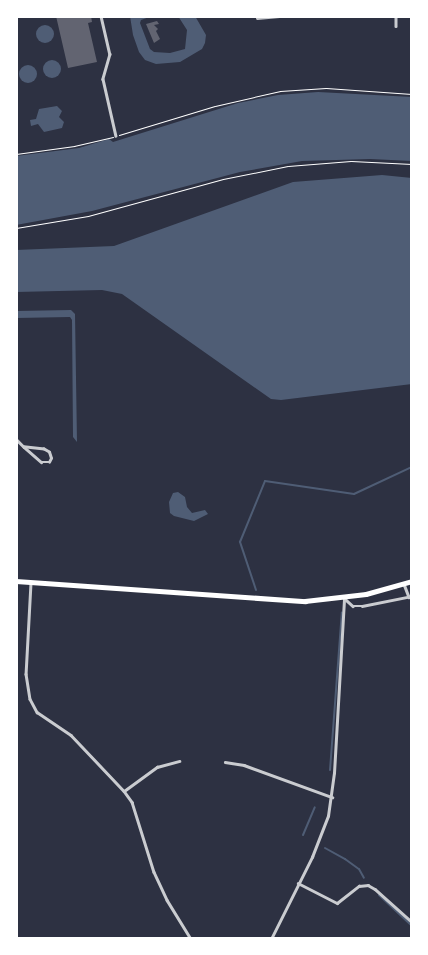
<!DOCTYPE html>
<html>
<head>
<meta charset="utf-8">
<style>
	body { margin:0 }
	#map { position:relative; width:428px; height:955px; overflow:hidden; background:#2d3142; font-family:Raleway,sans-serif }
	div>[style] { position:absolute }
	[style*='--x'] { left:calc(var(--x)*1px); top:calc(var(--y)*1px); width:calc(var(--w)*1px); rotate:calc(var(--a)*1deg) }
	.water>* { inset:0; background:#4f5d75 }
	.round { border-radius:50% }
	.stream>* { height:2px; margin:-1px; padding:0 1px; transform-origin:1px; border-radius:1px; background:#4f5d75 }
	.building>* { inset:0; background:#626471 }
	.path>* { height:1px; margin:-0.5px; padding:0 0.5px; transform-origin:0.5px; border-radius:0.5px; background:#fff }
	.minor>* { height:2.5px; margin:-1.25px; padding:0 1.25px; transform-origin:1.25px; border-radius:1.25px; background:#caccd0 }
	.primary>* { height:4.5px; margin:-2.25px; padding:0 2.25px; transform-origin:2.25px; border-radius:2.25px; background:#fff }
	span { translate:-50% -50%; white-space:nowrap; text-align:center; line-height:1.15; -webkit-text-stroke:5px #fff; paint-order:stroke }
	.frame { position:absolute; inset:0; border:18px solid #fff; pointer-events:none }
</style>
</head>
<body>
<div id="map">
	<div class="water">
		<i style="clip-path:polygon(130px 16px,152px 16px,141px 20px,140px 23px,150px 49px,154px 52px,170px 53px,185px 49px,187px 30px,178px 16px,195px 16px,206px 35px,205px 43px,202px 49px,180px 62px,156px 64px,145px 60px,139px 52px,133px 35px)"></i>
		<i class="round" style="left:36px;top:25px;width:18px;height:18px"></i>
		<i class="round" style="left:43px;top:60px;width:18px;height:18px"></i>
		<i class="round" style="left:19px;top:65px;width:18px;height:18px"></i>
		<i style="clip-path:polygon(318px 92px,412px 97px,412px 161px,370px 159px,302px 161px,240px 172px,92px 211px,16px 225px,16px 156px,79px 148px,109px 139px,113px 142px,238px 103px,278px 95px)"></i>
		<i style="clip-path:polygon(57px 106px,62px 111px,59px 117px,64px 122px,62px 128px,44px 132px,38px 124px,31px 126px,30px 120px,36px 119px,39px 109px)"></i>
		<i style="clip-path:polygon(382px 175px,412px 178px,412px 384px,281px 400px,271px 399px,122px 294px,102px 290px,16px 292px,16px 250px,114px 246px,293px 182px)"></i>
		<i style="clip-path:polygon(71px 310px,75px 314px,77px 442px,73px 437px,72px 320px,70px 317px,16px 318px,16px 311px)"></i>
		<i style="clip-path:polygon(178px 492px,185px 497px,187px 507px,192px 513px,205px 510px,208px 514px,194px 521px,174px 516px,170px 513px,169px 502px,173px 493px)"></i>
	</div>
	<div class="stream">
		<i style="--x:256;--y:590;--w:51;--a:-108.4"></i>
		<i style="--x:240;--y:542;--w:66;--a:-67.7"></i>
		<i style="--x:265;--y:481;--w:90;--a:8.3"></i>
		<i style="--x:354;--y:494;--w:64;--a:-25"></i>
		<i style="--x:330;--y:770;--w:158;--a:-85.7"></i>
		<i style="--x:303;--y:835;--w:30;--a:-67"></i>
		<i style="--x:325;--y:848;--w:23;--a:29"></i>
		<i style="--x:345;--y:859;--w:17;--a:36"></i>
		<i style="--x:359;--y:869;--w:10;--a:61"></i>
		<i style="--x:379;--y:895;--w:45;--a:43.2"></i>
	</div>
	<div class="building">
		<i style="clip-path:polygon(56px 16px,91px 16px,92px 22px,88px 23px,97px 62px,68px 68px)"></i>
		<i style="clip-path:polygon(157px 21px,159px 24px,154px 25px,158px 29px,156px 31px,160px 39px,154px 43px,146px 24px)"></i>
	</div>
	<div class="path">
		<i style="--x:119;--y:135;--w:100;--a:-16.8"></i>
		<i style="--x:215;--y:106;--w:67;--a:-13"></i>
		<i style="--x:280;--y:91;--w:46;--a:-3.7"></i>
		<i style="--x:326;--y:88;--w:86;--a:4"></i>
		<i style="--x:16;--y:154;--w:59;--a:-7.9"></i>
		<i style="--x:74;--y:146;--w:40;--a:-13"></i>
		<i style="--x:16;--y:228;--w:73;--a:-9.5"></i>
		<i style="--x:88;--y:216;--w:140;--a:-15.3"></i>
		<i style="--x:223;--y:179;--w:66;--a:-11.3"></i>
		<i style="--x:288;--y:166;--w:63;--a:-4.5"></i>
		<i style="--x:351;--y:161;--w:61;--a:2.8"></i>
	</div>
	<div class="minor">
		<i style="--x:101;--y:16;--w:39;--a:77"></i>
		<i style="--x:110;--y:54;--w:26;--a:106"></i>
		<i style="--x:103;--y:79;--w:58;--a:77.2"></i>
		<i style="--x:396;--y:16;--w:10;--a:90"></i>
		<i style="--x:257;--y:18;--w:22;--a:-5"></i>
		<i style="--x:16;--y:439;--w:11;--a:45"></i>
		<i style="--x:24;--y:447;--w:23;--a:41"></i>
		<i style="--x:41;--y:462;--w:8;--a:0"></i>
		<i style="--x:49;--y:462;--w:4;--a:-63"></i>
		<i style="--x:51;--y:458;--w:6;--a:-108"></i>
		<i style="--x:49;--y:452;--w:6;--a:-149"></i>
		<i style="--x:44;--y:449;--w:20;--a:-174"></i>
		<i style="--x:31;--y:583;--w:91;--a:93.1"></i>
		<i style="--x:26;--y:674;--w:25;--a:81"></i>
		<i style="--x:30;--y:699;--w:15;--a:62"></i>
		<i style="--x:37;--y:712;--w:41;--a:34.1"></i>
		<i style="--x:71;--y:735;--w:77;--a:46.6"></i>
		<i style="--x:124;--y:791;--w:14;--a:54"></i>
		<i style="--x:132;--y:802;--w:73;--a:72.6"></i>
		<i style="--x:154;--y:872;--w:31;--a:65"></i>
		<i style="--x:167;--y:900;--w:46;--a:58.4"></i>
		<i style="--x:404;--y:584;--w:14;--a:69"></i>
		<i style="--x:344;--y:598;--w:12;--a:42"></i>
		<i style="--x:353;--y:606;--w:9;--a:0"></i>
		<i style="--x:362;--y:606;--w:51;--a:-11.3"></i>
		<i style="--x:225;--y:762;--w:19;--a:9"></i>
		<i style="--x:244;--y:765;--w:94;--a:20"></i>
		<i style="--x:124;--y:791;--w:41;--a:-36"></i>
		<i style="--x:157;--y:767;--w:23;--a:-15"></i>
		<i style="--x:298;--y:883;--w:44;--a:27.1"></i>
		<i style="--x:337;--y:903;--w:28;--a:-38"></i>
		<i style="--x:359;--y:886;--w:9;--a:-6"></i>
		<i style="--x:368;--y:885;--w:8;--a:30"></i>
		<i style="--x:375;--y:889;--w:50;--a:41.7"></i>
		<i style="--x:271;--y:939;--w:92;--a:-63.4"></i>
		<i style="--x:312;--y:857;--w:44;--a:-68.7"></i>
		<i style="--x:328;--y:816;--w:43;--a:-82.1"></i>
		<i style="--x:334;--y:773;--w:175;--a:-86.7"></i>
	</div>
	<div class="primary">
		<i style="--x:16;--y:581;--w:290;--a:4"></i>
		<i style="--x:305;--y:601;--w:61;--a:-6.5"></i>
		<i style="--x:366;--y:594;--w:48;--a:-15.8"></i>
	</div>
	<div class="frame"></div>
</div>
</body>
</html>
